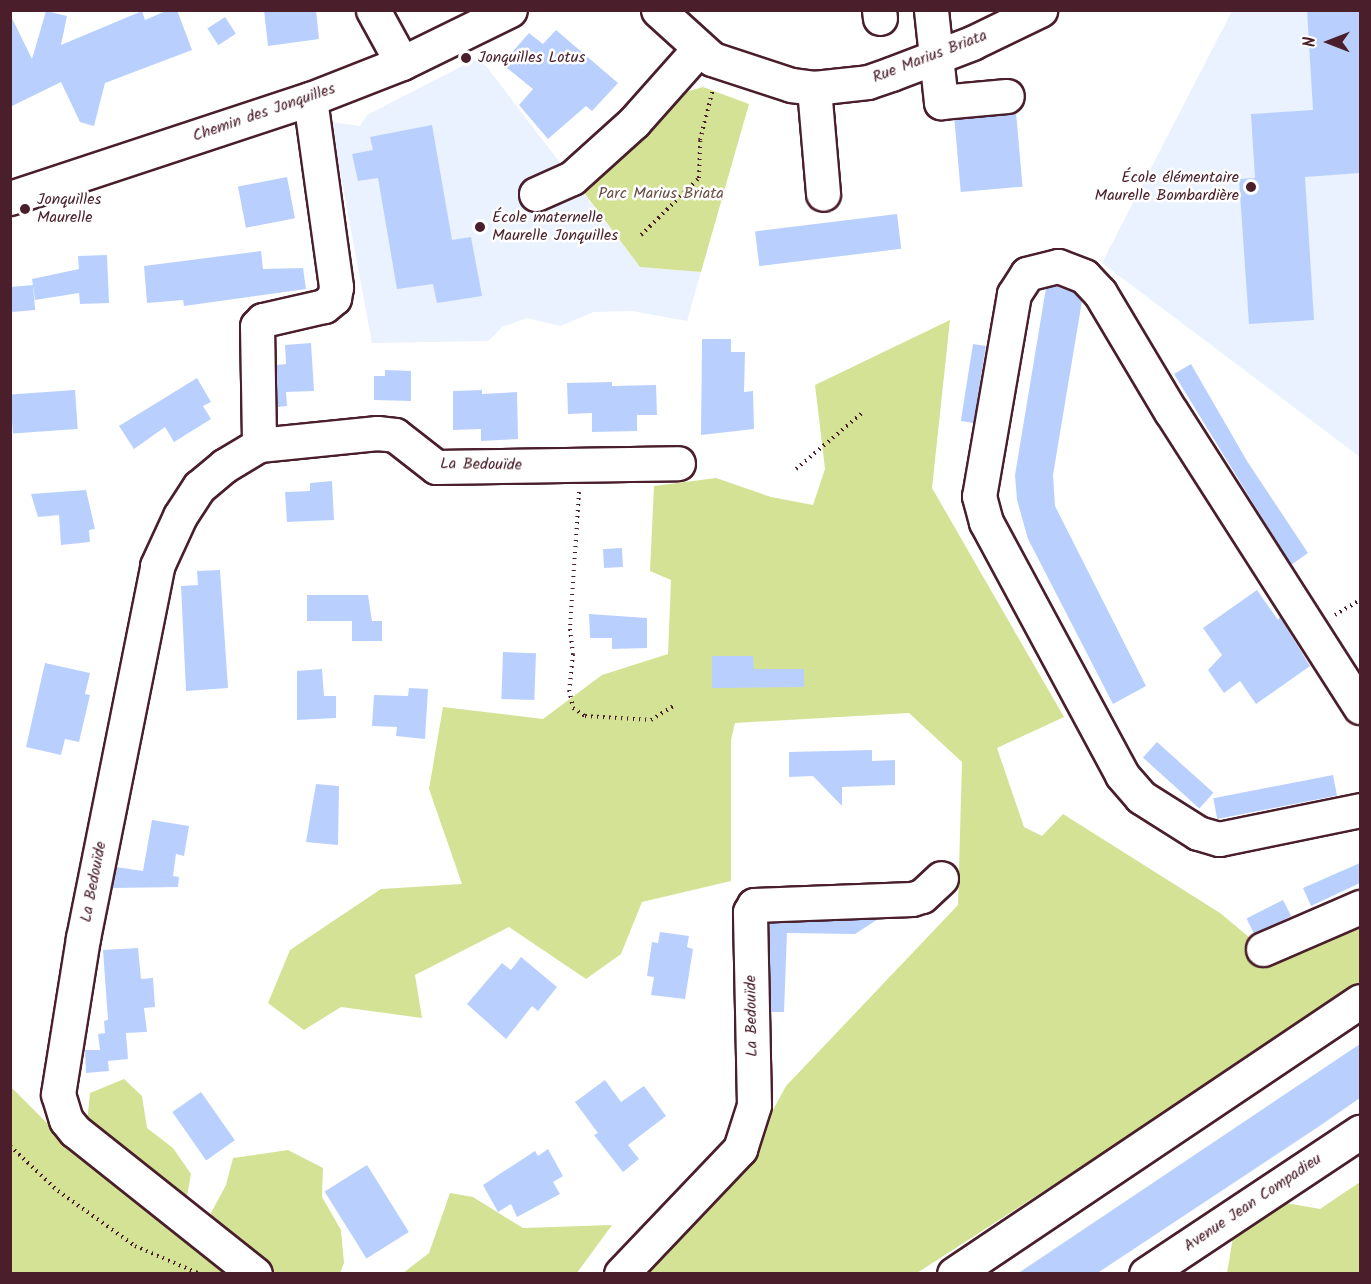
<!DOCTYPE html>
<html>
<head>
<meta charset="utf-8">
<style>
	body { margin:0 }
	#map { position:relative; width:1371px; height:1284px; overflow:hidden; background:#fff; font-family:Kalam,sans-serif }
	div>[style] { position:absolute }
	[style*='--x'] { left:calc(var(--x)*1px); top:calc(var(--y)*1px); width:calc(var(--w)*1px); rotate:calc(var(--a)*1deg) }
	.built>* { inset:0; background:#eaf1ff }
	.green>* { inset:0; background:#d4e295 }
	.building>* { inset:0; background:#b9d0ff; transform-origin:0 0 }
	.path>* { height:4px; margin-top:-2px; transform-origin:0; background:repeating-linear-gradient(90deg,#4a1f2b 0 1.5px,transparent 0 6px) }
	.roads { filter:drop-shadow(2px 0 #4a1f2b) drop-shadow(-2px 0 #4a1f2b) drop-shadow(0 2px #4a1f2b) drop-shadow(0 -2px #4a1f2b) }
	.minor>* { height:33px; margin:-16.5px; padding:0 16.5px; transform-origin:16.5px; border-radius:16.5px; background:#fff }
	.dots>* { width:16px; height:16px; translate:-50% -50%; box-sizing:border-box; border:3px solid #fff; border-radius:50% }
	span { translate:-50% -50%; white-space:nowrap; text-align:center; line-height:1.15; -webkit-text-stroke:5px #fff; paint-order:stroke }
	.street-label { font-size:16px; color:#4a1f2b }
	.poi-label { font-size:16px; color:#4a1f2b }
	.left { translate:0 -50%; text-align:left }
	.right { translate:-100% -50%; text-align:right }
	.park-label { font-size:16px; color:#6c5046 }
	.frame { position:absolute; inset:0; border:12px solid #4a1f2b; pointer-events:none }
	.north { position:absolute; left:1299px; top:12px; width:60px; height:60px; -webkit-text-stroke:4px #fff; paint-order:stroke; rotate:270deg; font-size:16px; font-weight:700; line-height:24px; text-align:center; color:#4a1f2b }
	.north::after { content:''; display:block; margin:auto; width:21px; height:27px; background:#4a1f2b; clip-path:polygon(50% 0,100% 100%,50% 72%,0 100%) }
</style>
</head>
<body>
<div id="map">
	<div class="built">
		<i style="clip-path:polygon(1232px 11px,1360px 11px,1360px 457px,1102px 263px)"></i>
		<i style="clip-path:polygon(476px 59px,486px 66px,640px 267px,701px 272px,687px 321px,632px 311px,594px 312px,560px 326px,527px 318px,502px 327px,488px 341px,372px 343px,331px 122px,360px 126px,367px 115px)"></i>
	</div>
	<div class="green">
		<i style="clip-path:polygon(703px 87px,749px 104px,701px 272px,640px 267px,579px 186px,679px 94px)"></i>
		<i style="clip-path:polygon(950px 320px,932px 488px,1064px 717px,997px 748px,1024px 827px,1042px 836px,1063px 814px,1220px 913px,1255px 942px,1360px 917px,1360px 987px,917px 1273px,635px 1273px,753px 1146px,786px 1086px,958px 905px,962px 762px,909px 713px,735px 723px,731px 740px,731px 881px,642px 902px,621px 954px,586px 979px,509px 927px,415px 975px,422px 1018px,341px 1007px,304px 1030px,268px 1003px,290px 950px,381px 889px,462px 884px,429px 789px,443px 707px,543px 719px,602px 675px,668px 654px,671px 580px,650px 571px,654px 486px,716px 478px,771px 497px,813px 505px,825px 469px,815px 385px)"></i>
		<i style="clip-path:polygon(124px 1079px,142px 1096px,147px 1128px,173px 1148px,191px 1174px,186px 1201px,202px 1250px,211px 1213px,226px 1185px,233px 1158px,288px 1150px,323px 1168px,322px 1197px,341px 1230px,344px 1263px,340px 1273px,11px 1273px,10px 1086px,47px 1123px,86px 1132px,90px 1093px)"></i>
		<i style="clip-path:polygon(1360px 1182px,1360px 1273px,1227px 1273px,1233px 1237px,1286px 1203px,1320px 1209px)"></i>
		<i style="clip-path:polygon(450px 1193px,473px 1197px,523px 1228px,612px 1225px,577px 1273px,403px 1273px,429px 1253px)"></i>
	</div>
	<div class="building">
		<i style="clip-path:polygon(168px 10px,177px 10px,192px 50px,105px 83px,94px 126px,80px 122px,61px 82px,10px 107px,10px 14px,32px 59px,46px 11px,67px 16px,61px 45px,142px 11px,145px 20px)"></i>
		<i style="clip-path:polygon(264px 10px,316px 10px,319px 39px,268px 46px)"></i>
		<i style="clip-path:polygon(1307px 10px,1360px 10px,1360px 173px,1305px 177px,1314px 320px,1249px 324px,1239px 179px,1255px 178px,1251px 114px,1313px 110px)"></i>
		<i style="left:225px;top:17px;width:20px;height:21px;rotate:57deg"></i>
		<i style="clip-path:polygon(556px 30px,618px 83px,592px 111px,586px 106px,548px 139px,519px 105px,533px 89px,502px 64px,529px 33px,543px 44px)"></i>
		<i style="left:1016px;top:112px;width:75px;height:62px;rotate:85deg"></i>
		<i style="clip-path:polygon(432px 125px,452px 240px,471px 237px,482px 296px,437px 303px,433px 284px,397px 289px,378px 178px,358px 181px,352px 154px,373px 150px,370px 137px)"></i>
		<i style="left:287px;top:177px;width:42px;height:50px;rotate:79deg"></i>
		<i style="left:897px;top:214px;width:35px;height:143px;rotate:83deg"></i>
		<i style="clip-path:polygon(261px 251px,263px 269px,303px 268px,306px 289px,184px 306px,183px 300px,147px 303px,144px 266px)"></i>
		<i style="clip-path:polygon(107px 255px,109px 303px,80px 304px,79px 293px,35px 300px,32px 279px,79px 269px,78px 256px)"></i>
		<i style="left:33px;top:285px;width:25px;height:23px;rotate:85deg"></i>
		<i style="clip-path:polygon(1055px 286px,1073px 292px,1082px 301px,1053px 475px,1055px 506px,1146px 686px,1113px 704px,1028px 539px,1017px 500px,1015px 475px,1046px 288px)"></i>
		<i style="clip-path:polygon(702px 339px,731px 339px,731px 352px,745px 352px,744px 392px,753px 391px,754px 429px,701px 435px)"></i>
		<i style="clip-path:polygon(311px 343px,314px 391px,286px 392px,287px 406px,277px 407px,276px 365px,286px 364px,285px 345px)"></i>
		<i style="left:973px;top:344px;width:13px;height:78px;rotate:9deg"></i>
		<i style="clip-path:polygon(1191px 364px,1247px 461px,1308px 553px,1291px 565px,1174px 374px)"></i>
		<i style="clip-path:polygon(385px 370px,411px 371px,411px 401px,374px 400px,374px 376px,385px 376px)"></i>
		<i style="clip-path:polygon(197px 378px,211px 402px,203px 406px,211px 419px,174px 442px,165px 427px,134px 449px,119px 426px)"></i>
		<i style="clip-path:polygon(612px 382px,612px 386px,656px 385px,657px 415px,637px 415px,637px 431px,592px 432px,592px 413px,568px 414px,567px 383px)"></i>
		<i style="left:75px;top:390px;width:39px;height:65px;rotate:86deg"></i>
		<i style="clip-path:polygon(482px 390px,482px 394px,517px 392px,518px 439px,481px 441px,481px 429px,453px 430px,453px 391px)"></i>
		<i style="clip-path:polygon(332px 481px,334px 520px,287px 522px,285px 492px,310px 491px,310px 483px)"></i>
		<i style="clip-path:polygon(86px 490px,95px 529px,89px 530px,90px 542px,61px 545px,59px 515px,38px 517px,31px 494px)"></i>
		<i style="left:622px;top:548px;width:19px;height:19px;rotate:87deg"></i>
		<i style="clip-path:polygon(220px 570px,228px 688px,186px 691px,181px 586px,198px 585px,197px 571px)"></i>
		<i style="clip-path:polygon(1257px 590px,1278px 620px,1280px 617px,1310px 666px,1256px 704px,1240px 681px,1224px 693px,1208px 670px,1222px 655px,1203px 628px)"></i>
		<i style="clip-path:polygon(307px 595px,368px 595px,372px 621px,382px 621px,382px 641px,352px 641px,352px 621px,307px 621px)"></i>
		<i style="clip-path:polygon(589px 614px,647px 618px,647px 648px,612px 649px,612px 638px,590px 638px)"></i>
		<i style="left:503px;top:652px;width:33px;height:47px;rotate:2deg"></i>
		<i style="clip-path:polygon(712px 656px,753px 656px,754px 669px,804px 669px,804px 687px,712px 688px)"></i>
		<i style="clip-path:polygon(45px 663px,90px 673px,85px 694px,90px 695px,79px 742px,65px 739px,61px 755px,26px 747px)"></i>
		<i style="clip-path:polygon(322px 669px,324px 696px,336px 696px,336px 718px,297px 720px,297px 671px)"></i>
		<i style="clip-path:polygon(409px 688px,428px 689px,425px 739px,396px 736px,397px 727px,372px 726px,374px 695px,408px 696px)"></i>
		<i style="left:1157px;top:742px;width:76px;height:21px;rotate:42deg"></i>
		<i style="clip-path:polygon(872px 750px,872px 761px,895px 760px,895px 785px,842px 787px,842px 806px,813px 776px,789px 777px,789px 752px)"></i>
		<i style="left:1333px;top:775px;width:21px;height:122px;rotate:79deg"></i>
		<i style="clip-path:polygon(316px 784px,339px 786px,338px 845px,306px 842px)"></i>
		<i style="clip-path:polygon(152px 820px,189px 826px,184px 856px,176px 854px,173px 876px,147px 872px,179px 877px,178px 887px,112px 888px,116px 867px,143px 871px)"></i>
		<i style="clip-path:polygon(1360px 863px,1360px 883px,1311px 906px,1303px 888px)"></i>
		<i style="left:1283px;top:900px;width:18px;height:41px;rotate:63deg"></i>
		<i style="clip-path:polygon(878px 919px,855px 934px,787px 933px,784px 1012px,771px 1012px,769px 923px)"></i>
		<i style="clip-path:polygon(660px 932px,689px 936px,687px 947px,693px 949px,685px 999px,651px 995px,654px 977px,647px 976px,652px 942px,658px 943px)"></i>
		<i style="clip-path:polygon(138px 948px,141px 979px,153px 978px,155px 1007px,144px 1008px,147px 1032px,126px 1033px,128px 1059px,108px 1061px,109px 1071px,86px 1073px,85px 1050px,100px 1050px,98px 1034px,105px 1033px,104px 1021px,108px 1020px,103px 950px)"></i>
		<i style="clip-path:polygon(521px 957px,557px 987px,538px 1011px,532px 1006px,506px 1039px,467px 1004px,502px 963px,511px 970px)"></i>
		<i style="clip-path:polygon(1360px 1044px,1360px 1098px,1318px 1127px,1096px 1274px,1017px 1274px)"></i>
		<i style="clip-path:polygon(605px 1080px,621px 1102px,644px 1086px,666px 1116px,628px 1145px,639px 1159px,623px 1172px,594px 1135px,598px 1133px,575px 1102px)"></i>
		<i style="left:201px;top:1092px;width:59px;height:35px;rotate:55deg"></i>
		<i style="clip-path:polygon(548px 1149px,563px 1176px,553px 1182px,560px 1194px,517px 1217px,511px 1204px,498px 1212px,483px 1185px,535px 1151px,538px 1156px)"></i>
		<i style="left:367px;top:1165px;width:79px;height:50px;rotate:58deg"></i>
	</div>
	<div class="path">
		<i style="--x:641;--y:235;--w:81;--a:-44.5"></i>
		<i style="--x:699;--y:178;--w:38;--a:-88"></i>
		<i style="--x:700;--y:140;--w:53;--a:-75.7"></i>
		<i style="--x:796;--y:469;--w:87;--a:-40.3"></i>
		<i style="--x:579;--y:492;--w:137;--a:93.8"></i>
		<i style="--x:570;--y:629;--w:25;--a:83"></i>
		<i style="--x:573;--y:654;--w:36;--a:96"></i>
		<i style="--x:569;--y:690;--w:18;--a:77"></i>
		<i style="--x:573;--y:708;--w:14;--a:34"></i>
		<i style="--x:585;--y:716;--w:66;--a:3.5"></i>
		<i style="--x:651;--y:720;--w:26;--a:-32"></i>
		<i style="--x:1335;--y:615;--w:29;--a:-31"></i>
		<i style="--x:10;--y:1146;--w:66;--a:43.2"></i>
		<i style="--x:58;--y:1191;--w:95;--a:35.5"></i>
		<i style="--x:135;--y:1246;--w:71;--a:23.3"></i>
	</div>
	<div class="roads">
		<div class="minor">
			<i style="--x:373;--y:10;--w:60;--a:61.3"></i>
			<i style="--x:658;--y:10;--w:73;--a:42.2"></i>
			<i style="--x:712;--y:59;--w:83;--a:18.2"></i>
			<i style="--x:791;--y:85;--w:23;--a:7"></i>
			<i style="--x:814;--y:88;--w:54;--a:-6.3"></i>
			<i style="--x:868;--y:82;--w:24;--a:-19"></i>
			<i style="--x:891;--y:74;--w:87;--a:-20.9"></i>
			<i style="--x:972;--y:43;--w:76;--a:-25.9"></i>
			<i style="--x:879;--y:10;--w:8;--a:83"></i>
			<i style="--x:931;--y:10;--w:93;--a:83.8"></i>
			<i style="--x:941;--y:102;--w:66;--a:-5.2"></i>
			<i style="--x:814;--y:88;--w:106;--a:85.1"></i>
			<i style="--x:310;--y:99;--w:190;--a:82.1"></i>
			<i style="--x:336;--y:287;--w:11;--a:100"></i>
			<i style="--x:334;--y:298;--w:13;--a:141"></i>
			<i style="--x:324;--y:306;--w:63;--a:167.1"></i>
			<i style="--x:263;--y:320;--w:8;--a:135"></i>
			<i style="--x:257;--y:326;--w:119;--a:89"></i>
			<i style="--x:259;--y:445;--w:119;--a:-5.8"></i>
			<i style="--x:377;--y:433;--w:18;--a:6"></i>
			<i style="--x:395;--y:435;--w:52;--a:38"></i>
			<i style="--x:436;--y:467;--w:242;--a:-0.9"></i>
			<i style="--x:536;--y:194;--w:39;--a:-24"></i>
			<i style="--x:572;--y:178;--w:84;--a:-42.1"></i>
			<i style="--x:634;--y:122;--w:96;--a:-48.4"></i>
			<i style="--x:10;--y:198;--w:316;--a:-18.3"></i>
			<i style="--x:310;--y:99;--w:99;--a:-21.4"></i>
			<i style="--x:402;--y:63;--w:120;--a:-26.1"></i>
			<i style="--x:1360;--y:707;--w:350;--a:-122.6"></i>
			<i style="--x:1171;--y:412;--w:139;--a:-120.8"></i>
			<i style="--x:1100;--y:293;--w:23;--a:-133"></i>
			<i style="--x:1084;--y:276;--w:28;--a:-159"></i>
			<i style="--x:1058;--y:266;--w:32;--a:166"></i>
			<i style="--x:1027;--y:274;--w:24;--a:123"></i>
			<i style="--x:1014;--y:294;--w:205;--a:99.8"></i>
			<i style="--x:979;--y:496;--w:27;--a:75"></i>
			<i style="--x:986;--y:522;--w:287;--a:61.7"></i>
			<i style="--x:1122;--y:775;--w:29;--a:49"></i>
			<i style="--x:1141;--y:797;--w:67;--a:32.3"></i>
			<i style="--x:1198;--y:833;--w:22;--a:16"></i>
			<i style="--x:1219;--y:839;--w:144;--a:-11.6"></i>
			<i style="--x:1263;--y:949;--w:106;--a:-23.4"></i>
			<i style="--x:255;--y:1274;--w:230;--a:-141.5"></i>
			<i style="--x:75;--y:1131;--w:14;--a:-129"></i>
			<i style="--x:66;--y:1120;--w:27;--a:-107"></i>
			<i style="--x:58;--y:1094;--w:158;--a:-80.9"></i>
			<i style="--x:83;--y:938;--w:379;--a:-78.7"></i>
			<i style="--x:157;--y:566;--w:55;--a:-65.3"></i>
			<i style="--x:180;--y:516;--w:35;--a:-57"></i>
			<i style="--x:199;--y:487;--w:33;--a:-40"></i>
			<i style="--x:224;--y:466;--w:41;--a:-31"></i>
			<i style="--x:621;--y:1274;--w:173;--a:-46.4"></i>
			<i style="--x:740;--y:1149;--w:46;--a:-72.3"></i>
			<i style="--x:754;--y:1105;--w:193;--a:-91.2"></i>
			<i style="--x:750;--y:912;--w:8;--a:-60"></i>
			<i style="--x:754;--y:905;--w:158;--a:-2.2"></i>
			<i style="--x:912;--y:899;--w:10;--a:-17"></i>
			<i style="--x:922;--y:896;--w:26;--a:-43"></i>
			<i style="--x:954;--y:1274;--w:489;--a:-33.9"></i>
			<i style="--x:1146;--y:1274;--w:257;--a:-33.6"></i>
		</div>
	</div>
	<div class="dots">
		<i style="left:466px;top:58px;background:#4a1f2b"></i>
		<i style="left:1251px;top:187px;background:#4a1f2b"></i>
		<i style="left:25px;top:209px;background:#4a1f2b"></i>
		<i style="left:480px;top:227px;background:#4a1f2b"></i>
	</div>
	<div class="street-label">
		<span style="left:930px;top:57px;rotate:-21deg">Rue Marius Briata</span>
		<span style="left:264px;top:113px;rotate:-19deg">Chemin des Jonquilles</span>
		<span style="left:481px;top:465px;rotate:1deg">La Bedouïde</span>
		<span style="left:94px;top:882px;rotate:-79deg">La Bedouïde</span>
		<span style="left:752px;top:1016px;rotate:-91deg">La Bedouïde</span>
		<span style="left:1253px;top:1203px;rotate:-34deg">Avenue Jean Compadieu</span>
	</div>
	<div class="poi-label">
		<span class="left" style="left:478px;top:58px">Jonquilles Lotus</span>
		<span class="right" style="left:1239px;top:187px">École élémentaire<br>Maurelle Bombardière</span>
		<span class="left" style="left:37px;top:209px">Jonquilles<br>Maurelle</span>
		<span class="left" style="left:492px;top:227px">École maternelle<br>Maurelle Jonquilles</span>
	</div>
	<div class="park-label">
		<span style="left:661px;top:194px">Parc Marius Briata</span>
	</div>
	<div class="frame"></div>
	<div class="north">N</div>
</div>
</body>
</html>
